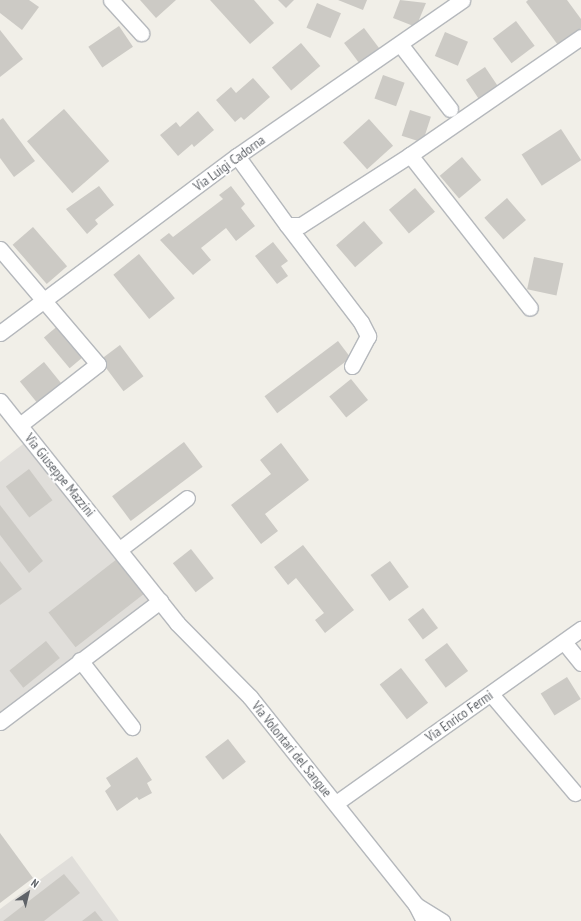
<!DOCTYPE html>
<html>
<head>
<meta charset="utf-8">
<style>
	body { margin:0 }
	#map { position:relative; width:581px; height:921px; overflow:hidden; background:#f1efe8; font-family:"PT Sans Narrow",sans-serif }
	div>[style] { position:absolute }
	[style*='--x'] { left:calc(var(--x)*1px); top:calc(var(--y)*1px); width:calc(var(--w)*1px); rotate:calc(var(--a)*1deg) }
	.industrial>* { inset:0; background:#e0deda }
	.building>* { inset:0; background:#cccac5; transform-origin:0 0 }
	.roads { filter:drop-shadow(1px 0 #b5b8bc) drop-shadow(-1px 0 #b5b8bc) drop-shadow(0 1px #b5b8bc) drop-shadow(0 -1px #b5b8bc) }
	.minor>* { height:15px; margin:-7.5px; padding:0 7.5px; transform-origin:7.5px; border-radius:7.5px; background:#fff }
	span { translate:-50% -50%; white-space:nowrap; text-align:center; line-height:1.15; -webkit-text-stroke:3.5px #fff; paint-order:stroke }
	.street-label { font-size:14px; color:#5f6368 }
	.north { position:absolute; left:8px; top:873px; width:40px; height:40px; -webkit-text-stroke:3px #fff; paint-order:stroke; rotate:35deg; font-size:11px; font-weight:700; line-height:16px; text-align:center; color:#5f6368 }
	.north::after { content:''; display:block; margin:auto; width:14px; height:18px; background:#5f6368; clip-path:polygon(50% 0,100% 100%,50% 72%,0 100%) }
</style>
</head>
<body>
<div id="map">
	<div class="industrial">
		<i style="clip-path:polygon(27px 441px,147px 592px,147px 601px,0 717px,0 462px)"></i>
		<i style="clip-path:polygon(72px 856px,119px 921px,0 921px,0 909px)"></i>
	</div>
	<div class="building">
		<i style="clip-path:polygon(0 0,29px 0,39px 7px,22px 30px,0 13px)"></i>
		<i style="clip-path:polygon(140px 0,176px 0,156px 18px)"></i>
		<i style="clip-path:polygon(210px 0,254px 0,274px 23px,250px 44px)"></i>
		<i style="clip-path:polygon(278px 0,294px 0,286px 8px)"></i>
		<i style="clip-path:polygon(338px 0,367px 0,363px 10px)"></i>
		<i style="clip-path:polygon(400px 0,426px 3px,416px 27px,393px 18px)"></i>
		<i style="clip-path:polygon(528px 0,567px 0,581px 19px,581px 28px,558px 45px,526px 2px)"></i>
		<i style="left:317px;top:3px;width:26px;height:27px;rotate:23deg"></i>
		<i style="left:516px;top:21px;width:31px;height:29px;rotate:53deg"></i>
		<i style="left:119px;top:26px;width:25px;height:37px;rotate:56deg"></i>
		<i style="left:364px;top:28px;width:25px;height:25px;rotate:53deg"></i>
		<i style="clip-path:polygon(0 30px,23px 59px,0 77px)"></i>
		<i style="left:445px;top:32px;width:25px;height:26px;rotate:23deg"></i>
		<i style="left:301px;top:43px;width:30px;height:38px;rotate:50deg"></i>
		<i style="left:485px;top:67px;width:27px;height:23px;rotate:56deg"></i>
		<i style="left:383px;top:75px;width:23px;height:25px;rotate:20deg"></i>
		<i style="clip-path:polygon(253px 78px,270px 97px,244px 120px,241px 117px,235px 122px,216px 100px,231px 87px,236px 93px)"></i>
		<i style="left:64px;top:109px;width:69px;height:49px;rotate:49deg"></i>
		<i style="left:410px;top:110px;width:22px;height:27px;rotate:18deg"></i>
		<i style="clip-path:polygon(198px 111px,214px 130px,194px 147px,192px 144px,178px 156px,160px 135px,176px 122px,180px 127px)"></i>
		<i style="clip-path:polygon(3px 118px,35px 161px,14px 177px,0 158px,0 120px)"></i>
		<i style="left:369px;top:119px;width:36px;height:35px;rotate:48deg"></i>
		<i style="left:561px;top:129px;width:37px;height:47px;rotate:57deg"></i>
		<i style="left:462px;top:157px;width:30px;height:29px;rotate:50deg"></i>
		<i style="clip-path:polygon(99px 186px,114px 205px,95px 220px,98px 224px,87px 234px,66px 209px)"></i>
		<i style="clip-path:polygon(231px 186px,245px 204px,241px 208px,255px 226px,236px 241px,226px 228px,201px 248px,211px 260px,193px 275px,160px 240px,169px 233px,173px 237px,223px 199px,219px 195px)"></i>
		<i style="left:415px;top:188px;width:31px;height:34px;rotate:50deg"></i>
		<i style="left:507px;top:198px;width:29px;height:30px;rotate:49deg"></i>
		<i style="left:364px;top:221px;width:29px;height:37px;rotate:49deg"></i>
		<i style="left:33px;top:227px;width:52px;height:27px;rotate:49deg"></i>
		<i style="clip-path:polygon(273px 242px,288px 261px,281px 266px,288px 276px,277px 284px,255px 256px)"></i>
		<i style="left:139px;top:254px;width:57px;height:33px;rotate:51deg"></i>
		<i style="left:534px;top:257px;width:30px;height:33px;rotate:12deg"></i>
		<i style="left:60px;top:324px;width:40px;height:21px;rotate:50deg"></i>
		<i style="left:338px;top:341px;width:21px;height:92px;rotate:53deg"></i>
		<i style="left:120px;top:345px;width:39px;height:25px;rotate:53deg"></i>
		<i style="left:44px;top:362px;width:27px;height:31px;rotate:51deg"></i>
		<i style="left:351px;top:379px;width:27px;height:28px;rotate:51deg"></i>
		<i style="left:184px;top:442px;width:31px;height:90px;rotate:53deg"></i>
		<i style="clip-path:polygon(281px 443px,309px 480px,265px 514px,278px 531px,261px 544px,231px 505px,271px 474px,260px 460px)"></i>
		<i style="left:29px;top:469px;width:39px;height:29px;rotate:53deg"></i>
		<i style="clip-path:polygon(0 505px,43px 561px,29px 573px,0 535px)"></i>
		<i style="clip-path:polygon(303px 545px,354px 610px,325px 633px,315px 620px,324px 613px,296px 578px,288px 585px,274px 567px)"></i>
		<i style="left:191px;top:549px;width:37px;height:23px;rotate:52deg"></i>
		<i style="left:117px;top:559px;width:44px;height:87px;rotate:52deg"></i>
		<i style="clip-path:polygon(0 561px,22px 589px,0 605px)"></i>
		<i style="left:390px;top:561px;width:32px;height:24px;rotate:54deg"></i>
		<i style="left:423px;top:608px;width:25px;height:19px;rotate:53deg"></i>
		<i style="left:46px;top:641px;width:22px;height:47px;rotate:51deg"></i>
		<i style="left:447px;top:643px;width:35px;height:28px;rotate:53deg"></i>
		<i style="left:401px;top:668px;width:44px;height:27px;rotate:52deg"></i>
		<i style="left:567px;top:677px;width:26px;height:31px;rotate:58deg"></i>
		<i style="left:228px;top:739px;width:29px;height:29px;rotate:52deg"></i>
		<i style="clip-path:polygon(137px 757px,152px 780px,147px 783px,152px 793px,139px 800px,137px 797px,117px 811px,105px 791px,111px 786px,106px 778px)"></i>
		<i style="clip-path:polygon(0 833px,33px 878px,0 903px)"></i>
		<i style="clip-path:polygon(64px 874px,80px 893px,44px 921px,3px 921px)"></i>
		<i style="clip-path:polygon(95px 911px,103px 921px,82px 921px)"></i>
	</div>
	<div class="roads">
		<div class="minor">
			<i style="--x:111;--y:0;--w:45;--a:47.7"></i>
			<i style="--x:400;--y:44;--w:82;--a:52.4"></i>
			<i style="--x:410;--y:155;--w:194;--a:51.9"></i>
			<i style="--x:237;--y:156;--w:85;--a:54.1"></i>
			<i style="--x:287;--y:225;--w:14;--a:0"></i>
			<i style="--x:301;--y:225;--w:130;--a:-32.7"></i>
			<i style="--x:410;--y:155;--w:208;--a:-34.6"></i>
			<i style="--x:287;--y:225;--w:122;--a:52.7"></i>
			<i style="--x:361;--y:322;--w:16;--a:63"></i>
			<i style="--x:368;--y:336;--w:34;--a:118"></i>
			<i style="--x:0;--y:249;--w:151;--a:49.6"></i>
			<i style="--x:98;--y:364;--w:99;--a:142"></i>
			<i style="--x:0;--y:333;--w:296;--a:-36.8"></i>
			<i style="--x:237;--y:156;--w:274;--a:-34.7"></i>
			<i style="--x:0;--y:401;--w:284;--a:51.4"></i>
			<i style="--x:177;--y:623;--w:104;--a:45.4"></i>
			<i style="--x:250;--y:697;--w:266;--a:51.4"></i>
			<i style="--x:416;--y:905;--w:18;--a:63"></i>
			<i style="--x:120;--y:549;--w:84;--a:-37.3"></i>
			<i style="--x:564;--y:642;--w:27;--a:51"></i>
			<i style="--x:80;--y:660;--w:85;--a:52.2"></i>
			<i style="--x:491;--y:694;--w:130;--a:49.7"></i>
			<i style="--x:0;--y:722;--w:201;--a:-37.1"></i>
			<i style="--x:336;--y:803;--w:301;--a:-35.4"></i>
			<i style="--x:416;--y:905;--w:31;--a:32"></i>
		</div>
	</div>
	<div class="street-label">
		<span style="left:229px;top:163px;rotate:-36deg">Via Luigi Cadorna</span>
		<span style="left:60px;top:475px;rotate:51deg">Via Giuseppe Mazzini</span>
		<span style="left:459px;top:716px;rotate:-35deg">Via Enrico Fermi</span>
		<span style="left:292px;top:749px;rotate:51deg">Via Volontari del Sangue</span>
	</div>
	<div class="north">N</div>
</div>
</body>
</html>
